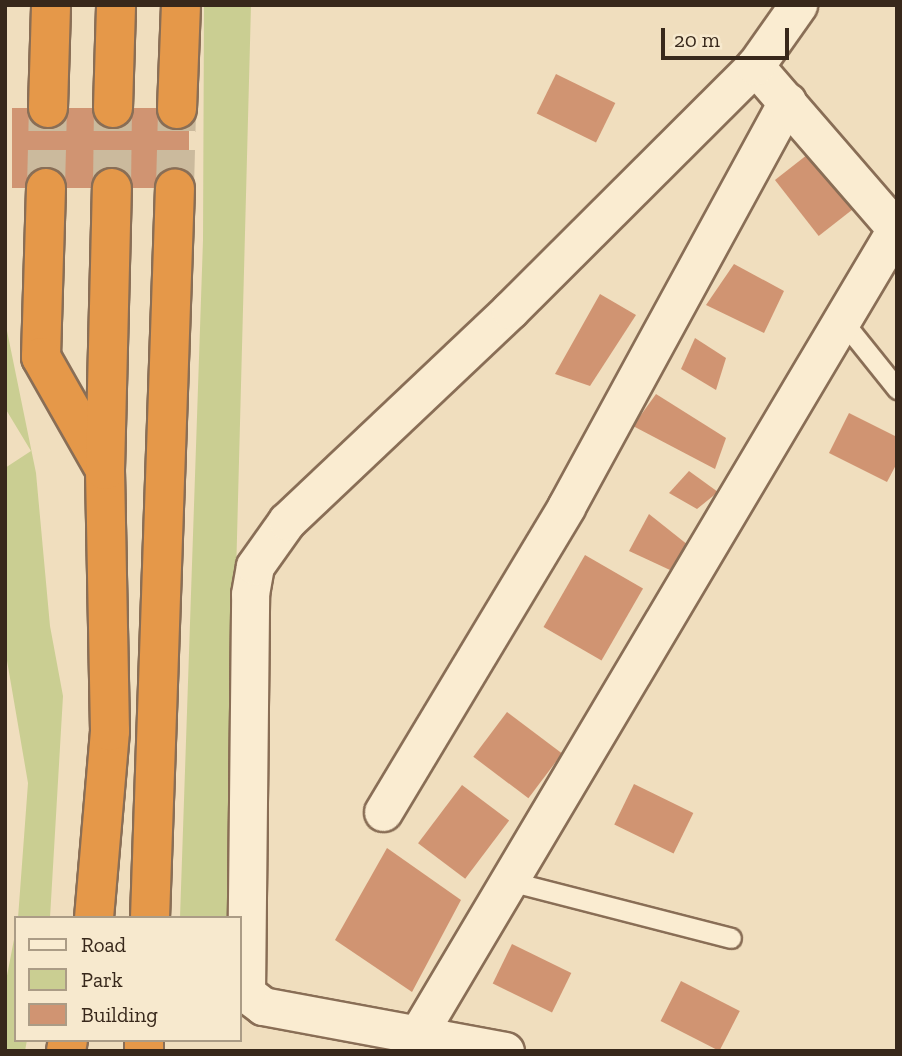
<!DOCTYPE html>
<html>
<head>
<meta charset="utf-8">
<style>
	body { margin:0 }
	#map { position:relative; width:902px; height:1056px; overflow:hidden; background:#f0debe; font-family:"Zilla Slab",serif }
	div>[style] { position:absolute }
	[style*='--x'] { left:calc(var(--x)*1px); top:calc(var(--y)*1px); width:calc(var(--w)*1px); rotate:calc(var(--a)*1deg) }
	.green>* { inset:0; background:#cace92 }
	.building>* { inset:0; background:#d09472; transform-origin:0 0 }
	.highway-tunnel>* { height:38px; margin-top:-19px; transform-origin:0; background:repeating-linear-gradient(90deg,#cbba9d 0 38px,transparent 0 57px) }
	.roads { filter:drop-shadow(2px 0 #896e56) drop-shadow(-2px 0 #896e56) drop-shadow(0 2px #896e56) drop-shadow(0 -2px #896e56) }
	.lane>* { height:19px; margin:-9.5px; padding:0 9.5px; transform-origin:9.5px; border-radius:9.5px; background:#faecd1 }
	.street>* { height:37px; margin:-18.5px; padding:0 18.5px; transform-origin:18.5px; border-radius:18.5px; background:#faecd1 }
	.highway>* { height:38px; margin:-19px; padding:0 19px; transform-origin:19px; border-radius:19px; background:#e59849 }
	span { translate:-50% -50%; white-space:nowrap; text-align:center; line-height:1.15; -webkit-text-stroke:5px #f7e9ce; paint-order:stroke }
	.frame { position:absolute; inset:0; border:7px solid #38281b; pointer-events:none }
	.legend { position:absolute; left:14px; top:916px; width:228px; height:126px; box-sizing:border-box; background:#f7e9ce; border:2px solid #ab9c86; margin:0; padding:9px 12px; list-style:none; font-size:21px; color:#38281b }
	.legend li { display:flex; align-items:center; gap:14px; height:35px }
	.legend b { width:35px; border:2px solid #ab9c86 }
	.scale { position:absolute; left:661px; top:28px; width:128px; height:32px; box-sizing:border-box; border:4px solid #38281b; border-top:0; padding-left:9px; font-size:21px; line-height:24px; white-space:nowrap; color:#38281b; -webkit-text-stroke:5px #f7e9ce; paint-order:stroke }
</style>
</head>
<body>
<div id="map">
	<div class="green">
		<i style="clip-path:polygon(204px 5px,251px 5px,227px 918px,180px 918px,203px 240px)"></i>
		<i style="clip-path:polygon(5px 321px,36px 473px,50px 626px,63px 696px,50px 918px,18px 918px,28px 783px,5px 649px,5px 468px,31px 451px,5px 408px)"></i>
		<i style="clip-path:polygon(16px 929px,16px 1040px,27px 1040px,25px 1051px,5px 1051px,5px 986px)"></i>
	</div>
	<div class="building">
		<i style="left:556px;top:74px;width:66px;height:44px;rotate:26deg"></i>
		<i style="left:12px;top:108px;width:177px;height:80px"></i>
		<i style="left:812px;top:151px;width:71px;height:47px;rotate:52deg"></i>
		<i style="clip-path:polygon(734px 264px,784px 291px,764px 333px,706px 305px)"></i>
		<i style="clip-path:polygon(600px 294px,636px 315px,590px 386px,555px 374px)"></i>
		<i style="clip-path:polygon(695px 338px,726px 358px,716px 390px,681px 369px)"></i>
		<i style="clip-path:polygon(656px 394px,726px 438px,715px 469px,633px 426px)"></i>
		<i style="clip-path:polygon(849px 413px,897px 437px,897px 463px,887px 482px,829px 453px)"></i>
		<i style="clip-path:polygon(689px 471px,718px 492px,697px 509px,669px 493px)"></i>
		<i style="clip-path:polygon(649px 514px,688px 545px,670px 570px,629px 551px)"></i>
		<i style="left:585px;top:555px;width:67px;height:83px;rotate:30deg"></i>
		<i style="left:507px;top:712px;width:69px;height:56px;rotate:37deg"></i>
		<i style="left:634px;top:784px;width:66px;height:45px;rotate:26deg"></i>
		<i style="left:462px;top:785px;width:59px;height:73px;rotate:37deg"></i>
		<i style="clip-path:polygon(387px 848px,461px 900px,412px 992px,335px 940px)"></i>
		<i style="left:512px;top:944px;width:66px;height:44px;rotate:26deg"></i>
		<i style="left:681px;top:981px;width:66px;height:45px;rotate:27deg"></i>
	</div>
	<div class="highway-tunnel">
		<i style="--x:46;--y:188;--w:80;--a:-88.6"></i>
		<i style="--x:112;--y:188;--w:80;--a:-89.3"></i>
		<i style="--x:175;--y:188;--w:79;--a:-88.5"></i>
	</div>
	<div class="roads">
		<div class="lane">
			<i style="--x:841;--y:319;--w:90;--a:51.3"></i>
			<i style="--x:509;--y:881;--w:229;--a:14.4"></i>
		</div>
		<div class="street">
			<i style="--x:383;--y:812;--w:356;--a:-59"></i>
			<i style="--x:566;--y:507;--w:462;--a:-61.4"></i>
			<i style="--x:418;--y:1034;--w:936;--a:-59.3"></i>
			<i style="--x:896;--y:229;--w:216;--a:-130.9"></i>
			<i style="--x:505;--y:1051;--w:246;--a:-169.5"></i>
			<i style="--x:263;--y:1006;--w:21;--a:-143"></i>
			<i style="--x:246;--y:993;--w:399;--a:-89.4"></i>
			<i style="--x:250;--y:594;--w:28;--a:-80"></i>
			<i style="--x:255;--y:566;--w:55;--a:-54.6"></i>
			<i style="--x:287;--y:521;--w:307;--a:-43.4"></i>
			<i style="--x:510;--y:310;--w:346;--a:-44.9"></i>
			<i style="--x:755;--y:66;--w:75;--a:-54.8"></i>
		</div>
		<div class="highway">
			<i style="--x:48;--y:108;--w:103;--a:-88.3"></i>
			<i style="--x:113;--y:108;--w:103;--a:-88.3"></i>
			<i style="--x:177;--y:109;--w:104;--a:-87.8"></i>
			<i style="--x:46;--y:188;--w:169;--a:91.7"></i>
			<i style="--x:41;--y:357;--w:128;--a:60.4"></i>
			<i style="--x:94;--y:918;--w:188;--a:-85.1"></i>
			<i style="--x:110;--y:731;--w:261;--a:-91.1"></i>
			<i style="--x:105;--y:470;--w:282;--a:-88.6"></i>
			<i style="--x:150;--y:918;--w:730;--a:-88.04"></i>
			<i style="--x:66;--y:1051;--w:11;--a:-80"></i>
			<i style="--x:144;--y:1051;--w:11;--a:-90"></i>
		</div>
	</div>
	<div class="frame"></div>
	<ul class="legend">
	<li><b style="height:9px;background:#faecd1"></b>Road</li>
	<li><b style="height:19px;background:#cace92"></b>Park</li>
	<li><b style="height:19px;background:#d09472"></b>Building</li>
	</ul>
	<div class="scale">20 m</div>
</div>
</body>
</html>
